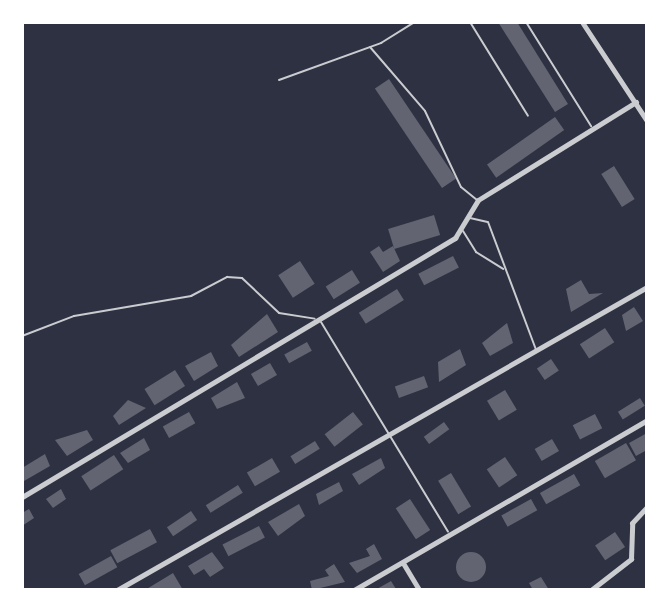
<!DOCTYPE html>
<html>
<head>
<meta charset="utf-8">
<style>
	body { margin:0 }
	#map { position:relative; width:669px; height:612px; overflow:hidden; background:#2d3142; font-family:"Fira Sans Condensed",sans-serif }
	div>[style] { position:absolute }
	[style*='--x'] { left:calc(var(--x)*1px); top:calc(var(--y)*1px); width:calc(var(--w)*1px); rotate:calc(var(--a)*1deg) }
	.building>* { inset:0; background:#626471; transform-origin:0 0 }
	.round { border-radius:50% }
	.service>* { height:2px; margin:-1px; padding:0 1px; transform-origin:1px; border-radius:1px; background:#caccd0 }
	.minor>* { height:5px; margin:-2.5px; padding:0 2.5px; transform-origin:2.5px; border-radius:2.5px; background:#caccd0 }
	span { translate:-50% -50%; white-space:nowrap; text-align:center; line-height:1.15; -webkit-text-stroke:6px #fff; paint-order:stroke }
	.frame { position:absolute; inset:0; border:24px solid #fff; pointer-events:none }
</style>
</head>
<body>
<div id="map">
	<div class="building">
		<i style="clip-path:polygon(498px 22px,517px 22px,568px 104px,555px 112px)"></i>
		<i style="left:389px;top:79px;width:120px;height:17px;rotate:56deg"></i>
		<i style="left:555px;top:117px;width:16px;height:83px;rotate:55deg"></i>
		<i style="left:614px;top:166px;width:39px;height:15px;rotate:58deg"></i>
		<i style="left:434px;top:215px;width:21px;height:48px;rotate:73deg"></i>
		<i style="clip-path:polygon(379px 246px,383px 252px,393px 246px,400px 261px,383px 272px,370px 252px)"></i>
		<i style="left:453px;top:256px;width:13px;height:39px;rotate:63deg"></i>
		<i style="left:300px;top:261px;width:27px;height:26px;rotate:57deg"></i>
		<i style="left:352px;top:270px;width:15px;height:31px;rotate:58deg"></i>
		<i style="clip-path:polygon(581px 280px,589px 294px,603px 293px,571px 312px,566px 289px)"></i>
		<i style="left:397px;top:289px;width:13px;height:45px;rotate:58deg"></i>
		<i style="clip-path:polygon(634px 307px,643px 321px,626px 331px,622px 315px)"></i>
		<i style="clip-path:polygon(267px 314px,278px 332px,239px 357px,231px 345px)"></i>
		<i style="clip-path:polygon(507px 323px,513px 343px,490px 356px,482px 343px)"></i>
		<i style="left:605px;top:328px;width:17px;height:30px;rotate:57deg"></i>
		<i style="left:307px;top:342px;width:10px;height:26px;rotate:61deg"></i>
		<i style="clip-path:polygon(460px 349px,466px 365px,439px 382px,438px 362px)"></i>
		<i style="clip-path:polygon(211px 352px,218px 366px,194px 381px,185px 366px)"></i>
		<i style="left:551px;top:359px;width:14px;height:17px;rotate:56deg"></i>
		<i style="left:270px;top:363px;width:14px;height:22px;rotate:60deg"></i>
		<i style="left:175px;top:370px;width:19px;height:36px;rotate:58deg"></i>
		<i style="left:424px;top:376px;width:12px;height:31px;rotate:70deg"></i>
		<i style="clip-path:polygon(237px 382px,245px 398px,217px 409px,211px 398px)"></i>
		<i style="left:505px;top:390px;width:23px;height:21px;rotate:59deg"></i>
		<i style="left:640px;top:398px;width:9px;height:26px;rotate:58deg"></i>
		<i style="clip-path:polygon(128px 400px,146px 408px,119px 425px,113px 416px)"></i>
		<i style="left:189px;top:412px;width:13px;height:30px;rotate:61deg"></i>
		<i style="left:353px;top:412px;width:16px;height:36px;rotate:52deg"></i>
		<i style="left:595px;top:414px;width:16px;height:25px;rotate:63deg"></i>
		<i style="left:444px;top:422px;width:9px;height:25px;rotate:54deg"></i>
		<i style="clip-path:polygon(87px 430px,93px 440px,67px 456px,55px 440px)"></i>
		<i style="clip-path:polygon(647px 433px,647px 450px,636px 456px,629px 443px)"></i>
		<i style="clip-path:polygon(144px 438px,150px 450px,128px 463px,120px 453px)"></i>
		<i style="left:552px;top:439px;width:14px;height:20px;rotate:60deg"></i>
		<i style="left:315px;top:441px;width:9px;height:29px;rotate:58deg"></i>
		<i style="left:626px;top:443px;width:20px;height:36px;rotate:60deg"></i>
		<i style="clip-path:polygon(45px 454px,50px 466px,24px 481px,22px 468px)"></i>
		<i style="left:114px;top:455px;width:17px;height:39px;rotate:57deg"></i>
		<i style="left:505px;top:457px;width:22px;height:22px;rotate:56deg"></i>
		<i style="left:272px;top:458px;width:16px;height:29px;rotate:60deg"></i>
		<i style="clip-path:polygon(381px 458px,385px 468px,359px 485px,352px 474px)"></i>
		<i style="left:451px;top:473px;width:39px;height:15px;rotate:59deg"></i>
		<i style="left:574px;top:474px;width:13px;height:39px;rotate:61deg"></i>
		<i style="clip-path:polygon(339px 482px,343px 491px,319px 505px,316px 494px)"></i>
		<i style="left:238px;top:485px;width:9px;height:38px;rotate:58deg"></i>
		<i style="clip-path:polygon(61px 489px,66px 499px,53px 508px,46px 499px)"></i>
		<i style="left:410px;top:499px;width:37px;height:17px;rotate:57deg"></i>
		<i style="left:531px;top:499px;width:13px;height:34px;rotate:61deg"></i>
		<i style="clip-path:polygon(299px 504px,305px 516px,278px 536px,268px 522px)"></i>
		<i style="clip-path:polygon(29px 509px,34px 518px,22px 526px,22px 513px)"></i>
		<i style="left:191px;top:511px;width:11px;height:29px;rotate:56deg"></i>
		<i style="left:259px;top:526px;width:13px;height:41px;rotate:63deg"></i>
		<i style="left:150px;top:529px;width:15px;height:45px;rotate:62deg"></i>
		<i style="left:615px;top:532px;width:18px;height:24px;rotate:56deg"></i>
		<i style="clip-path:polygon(374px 544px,382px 559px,357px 573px,349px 563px,370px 556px,366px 549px)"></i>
		<i class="round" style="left:456px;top:552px;width:30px;height:30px"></i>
		<i style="clip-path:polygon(212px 552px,224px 568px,210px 577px,204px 569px,194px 575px,188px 566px)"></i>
		<i style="left:111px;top:556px;width:13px;height:37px;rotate:61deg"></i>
		<i style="clip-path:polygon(334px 564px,345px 582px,312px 590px,310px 581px,329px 576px,325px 570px)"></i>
		<i style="clip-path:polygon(173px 573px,183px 590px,145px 590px)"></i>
		<i style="clip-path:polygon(541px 577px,549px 590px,533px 590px,529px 583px)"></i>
		<i style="clip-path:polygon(391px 581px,396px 589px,375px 590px)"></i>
	</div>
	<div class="service">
		<i style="--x:470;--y:22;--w:110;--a:58.3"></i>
		<i style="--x:526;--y:22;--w:123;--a:58"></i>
		<i style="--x:370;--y:47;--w:84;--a:49.3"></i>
		<i style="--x:425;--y:111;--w:84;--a:64.7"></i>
		<i style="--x:461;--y:187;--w:21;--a:39"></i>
		<i style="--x:279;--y:80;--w:109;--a:-19.9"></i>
		<i style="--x:381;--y:43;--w:39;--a:-32"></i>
		<i style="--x:470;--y:218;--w:18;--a:13"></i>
		<i style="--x:488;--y:222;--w:137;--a:69.4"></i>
		<i style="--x:463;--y:231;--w:25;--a:58"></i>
		<i style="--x:476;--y:252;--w:32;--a:32"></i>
		<i style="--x:321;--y:322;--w:245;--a:58.8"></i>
		<i style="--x:22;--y:336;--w:56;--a:-21"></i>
		<i style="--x:74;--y:316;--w:119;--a:-9.7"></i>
		<i style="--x:191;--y:296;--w:41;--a:-27.8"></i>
		<i style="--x:227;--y:277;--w:15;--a:4"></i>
		<i style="--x:242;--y:278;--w:51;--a:43.4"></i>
		<i style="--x:279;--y:313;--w:36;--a:9"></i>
	</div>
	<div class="minor">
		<i style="--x:582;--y:22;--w:118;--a:56.7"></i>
		<i style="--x:22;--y:497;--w:505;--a:-30.89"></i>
		<i style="--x:455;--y:238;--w:44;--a:-58.8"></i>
		<i style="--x:478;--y:200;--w:186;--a:-31.8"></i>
		<i style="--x:403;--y:563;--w:31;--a:59"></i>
		<i style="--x:117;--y:590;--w:610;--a:-29.76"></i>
		<i style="--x:354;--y:590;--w:339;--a:-30.1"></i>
		<i style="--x:591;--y:590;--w:51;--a:-37.8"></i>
		<i style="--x:631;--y:559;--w:36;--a:-88"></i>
		<i style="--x:632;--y:523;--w:22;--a:-47"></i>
	</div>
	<div class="frame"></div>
</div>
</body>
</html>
